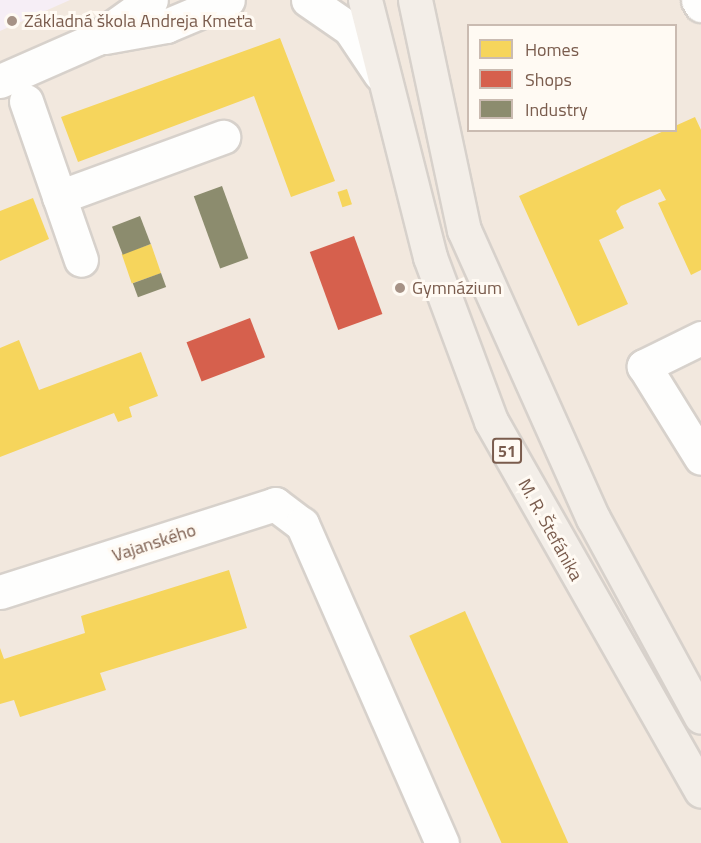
<!DOCTYPE html>
<html>
<head>
<meta charset="utf-8">
<style>
	body { margin:0 }
	#map { position:relative; width:701px; height:843px; overflow:hidden; background:#f9f5f0; font-family:"Titillium Web",sans-serif }
	div>[style] { position:absolute }
	[style*='--x'] { left:calc(var(--x)*1px); top:calc(var(--y)*1px); width:calc(var(--w)*1px); rotate:calc(var(--a)*1deg) }
	.residential>* { inset:0; background:#f2e8de }
	.education>* { inset:0; background:#f6eef6 }
	.homes>* { inset:0; background:#f6d55c; transform-origin:0 0 }
	.shops>* { inset:0; background:#d6604d; transform-origin:0 0 }
	.industry>* { inset:0; background:#8c8c6e; transform-origin:0 0 }
	.roads { filter:drop-shadow(2px 0 #d7d1cb) drop-shadow(-2px 0 #d7d1cb) drop-shadow(0 2px #d7d1cb) drop-shadow(0 -2px #d7d1cb) }
	.minor>* { height:33px; margin:-16.5px; padding:0 16.5px; transform-origin:16.5px; border-radius:16.5px; background:#fefefd }
	.major>* { height:33px; margin:-16.5px; padding:0 16.5px; transform-origin:16.5px; border-radius:16.5px; background:#f3eee8 }
	.dots>* { width:16px; height:16px; translate:-50% -50%; box-sizing:border-box; border:3px solid #fffaf3; border-radius:50% }
	span { translate:-50% -50%; white-space:nowrap; text-align:center; line-height:1.15; -webkit-text-stroke:6px #fffaf3; paint-order:stroke }
	.shield-label span { padding:2px 4px; background:#fffaf3; border:2px solid; border-radius:4px; -webkit-text-stroke-width:0 }
	.shield-label { font-size:16px; color:#7a5c4d; font-weight:700 }
	.poi-label { font-size:18px; color:#7a5c4d }
	.left { translate:0 -50%; text-align:left }
	.street-label { font-size:18px; color:#7a5c4d }
	.legend { position:absolute; left:467px; top:24px; width:210px; height:108px; box-sizing:border-box; background:#fffaf3; border:2px solid #cabbb1; margin:0; padding:8px 10px; list-style:none; font-size:18px; color:#7a5c4d }
	.legend li { display:flex; align-items:center; gap:12px; height:30px }
	.legend b { width:30px; border:2px solid #cabbb1 }
</style>
</head>
<body>
<div id="map">
	<div class="residential">
		<i style="clip-path:polygon(evenodd,0 0,701px 0,701px 843px,0 843px,0 0,468px 26px,676px 26px,676px 130px,468px 130px,468px 26px)"></i>
	</div>
	<div class="education">
		<i style="clip-path:polygon(0 0,70px 0,0 31px)"></i>
	</div>
	<div class="homes">
		<i style="clip-path:polygon(280px 38px,335px 181px,291px 197px,254px 96px,78px 162px,61px 117px)"></i>
		<i style="clip-path:polygon(695px 117px,701px 130px,701px 270px,691px 275px,658px 203px,666px 200px,660px 189px,621px 206px,616px 211px,624px 228px,599px 240px,628px 304px,578px 326px,519px 196px)"></i>
		<i style="left:347px;top:189px;width:16px;height:10px;rotate:72deg"></i>
		<i style="clip-path:polygon(33px 198px,49px 239px,0 261px,0 211px)"></i>
		<i style="left:151px;top:244px;width:31px;height:31px;rotate:71deg"></i>
		<i style="clip-path:polygon(19px 340px,39px 390px,141px 352px,158px 396px,129px 407px,132px 417px,118px 422px,114px 413px,0 457px,0 348px)"></i>
		<i style="clip-path:polygon(229px 570px,247px 628px,100px 673px,106px 690px,20px 717px,14px 700px,0 704px,0 648px,4px 659px,85px 633px,81px 616px)"></i>
		<i style="left:465px;top:611px;width:255px;height:61px;rotate:66deg"></i>
	</div>
	<div class="shops">
		<i style="left:354px;top:236px;width:83px;height:47px;rotate:70deg"></i>
		<i style="left:250px;top:318px;width:42px;height:68px;rotate:69deg"></i>
	</div>
	<div class="industry">
		<i style="left:222px;top:186px;width:77px;height:30px;rotate:70deg"></i>
		<i style="left:140px;top:216px;width:30px;height:30px;rotate:69deg"></i>
		<i style="left:161px;top:273px;width:15px;height:30px;rotate:70deg"></i>
	</div>
	<div class="roads">
		<div class="minor">
			<i style="--x:308;--y:0;--w:51;--a:34.6"></i>
			<i style="--x:350;--y:29;--w:54;--a:56.3"></i>
			<i style="--x:698;--y:0;--w:6;--a:59"></i>
			<i style="--x:105;--y:37;--w:62;--a:-10.2"></i>
			<i style="--x:166;--y:26;--w:67;--a:-22.8"></i>
			<i style="--x:0;--y:81;--w:107;--a:-23.7"></i>
			<i style="--x:98;--y:38;--w:65;--a:-35.6"></i>
			<i style="--x:26;--y:101;--w:168;--a:70.9"></i>
			<i style="--x:59;--y:197;--w:175;--a:-20.1"></i>
			<i style="--x:701;--y:338;--w:64;--a:153.8"></i>
			<i style="--x:644;--y:366;--w:108;--a:58.2"></i>
			<i style="--x:0;--y:592;--w:289;--a:-17.7"></i>
			<i style="--x:275;--y:504;--w:34;--a:37"></i>
			<i style="--x:302;--y:524;--w:348;--a:66.3"></i>
		</div>
		<div class="major">
			<i style="--x:365;--y:0;--w:265;--a:75.8"></i>
			<i style="--x:430;--y:257;--w:175;--a:69.6"></i>
			<i style="--x:491;--y:421;--w:425;--a:60.4"></i>
			<i style="--x:415;--y:0;--w:235;--a:78"></i>
			<i style="--x:464;--y:230;--w:316;--a:65.9"></i>
			<i style="--x:593;--y:518;--w:226;--a:61.5"></i>
		</div>
	</div>
	<div class="dots">
		<i style="left:12px;top:21px;background:#a69286"></i>
		<i style="left:400px;top:288px;background:#a69286"></i>
	</div>
	<div class="shield-label">
		<span style="left:507px;top:451px">51</span>
	</div>
	<div class="poi-label">
		<span class="left" style="left:24px;top:21px">Základná škola Andreja Kmeťa</span>
		<span class="left" style="left:412px;top:288px">Gymnázium</span>
	</div>
	<div class="street-label">
		<span style="left:550px;top:530px;rotate:61deg">M. R. Štefánika</span>
		<span style="left:154px;top:543px;rotate:-18deg">Vajanského</span>
	</div>
	<ul class="legend">
	<li><b style="height:16px;background:#f6d55c"></b>Homes</li>
	<li><b style="height:16px;background:#d6604d"></b>Shops</li>
	<li><b style="height:16px;background:#8c8c6e"></b>Industry</li>
	</ul>
</div>
</body>
</html>
